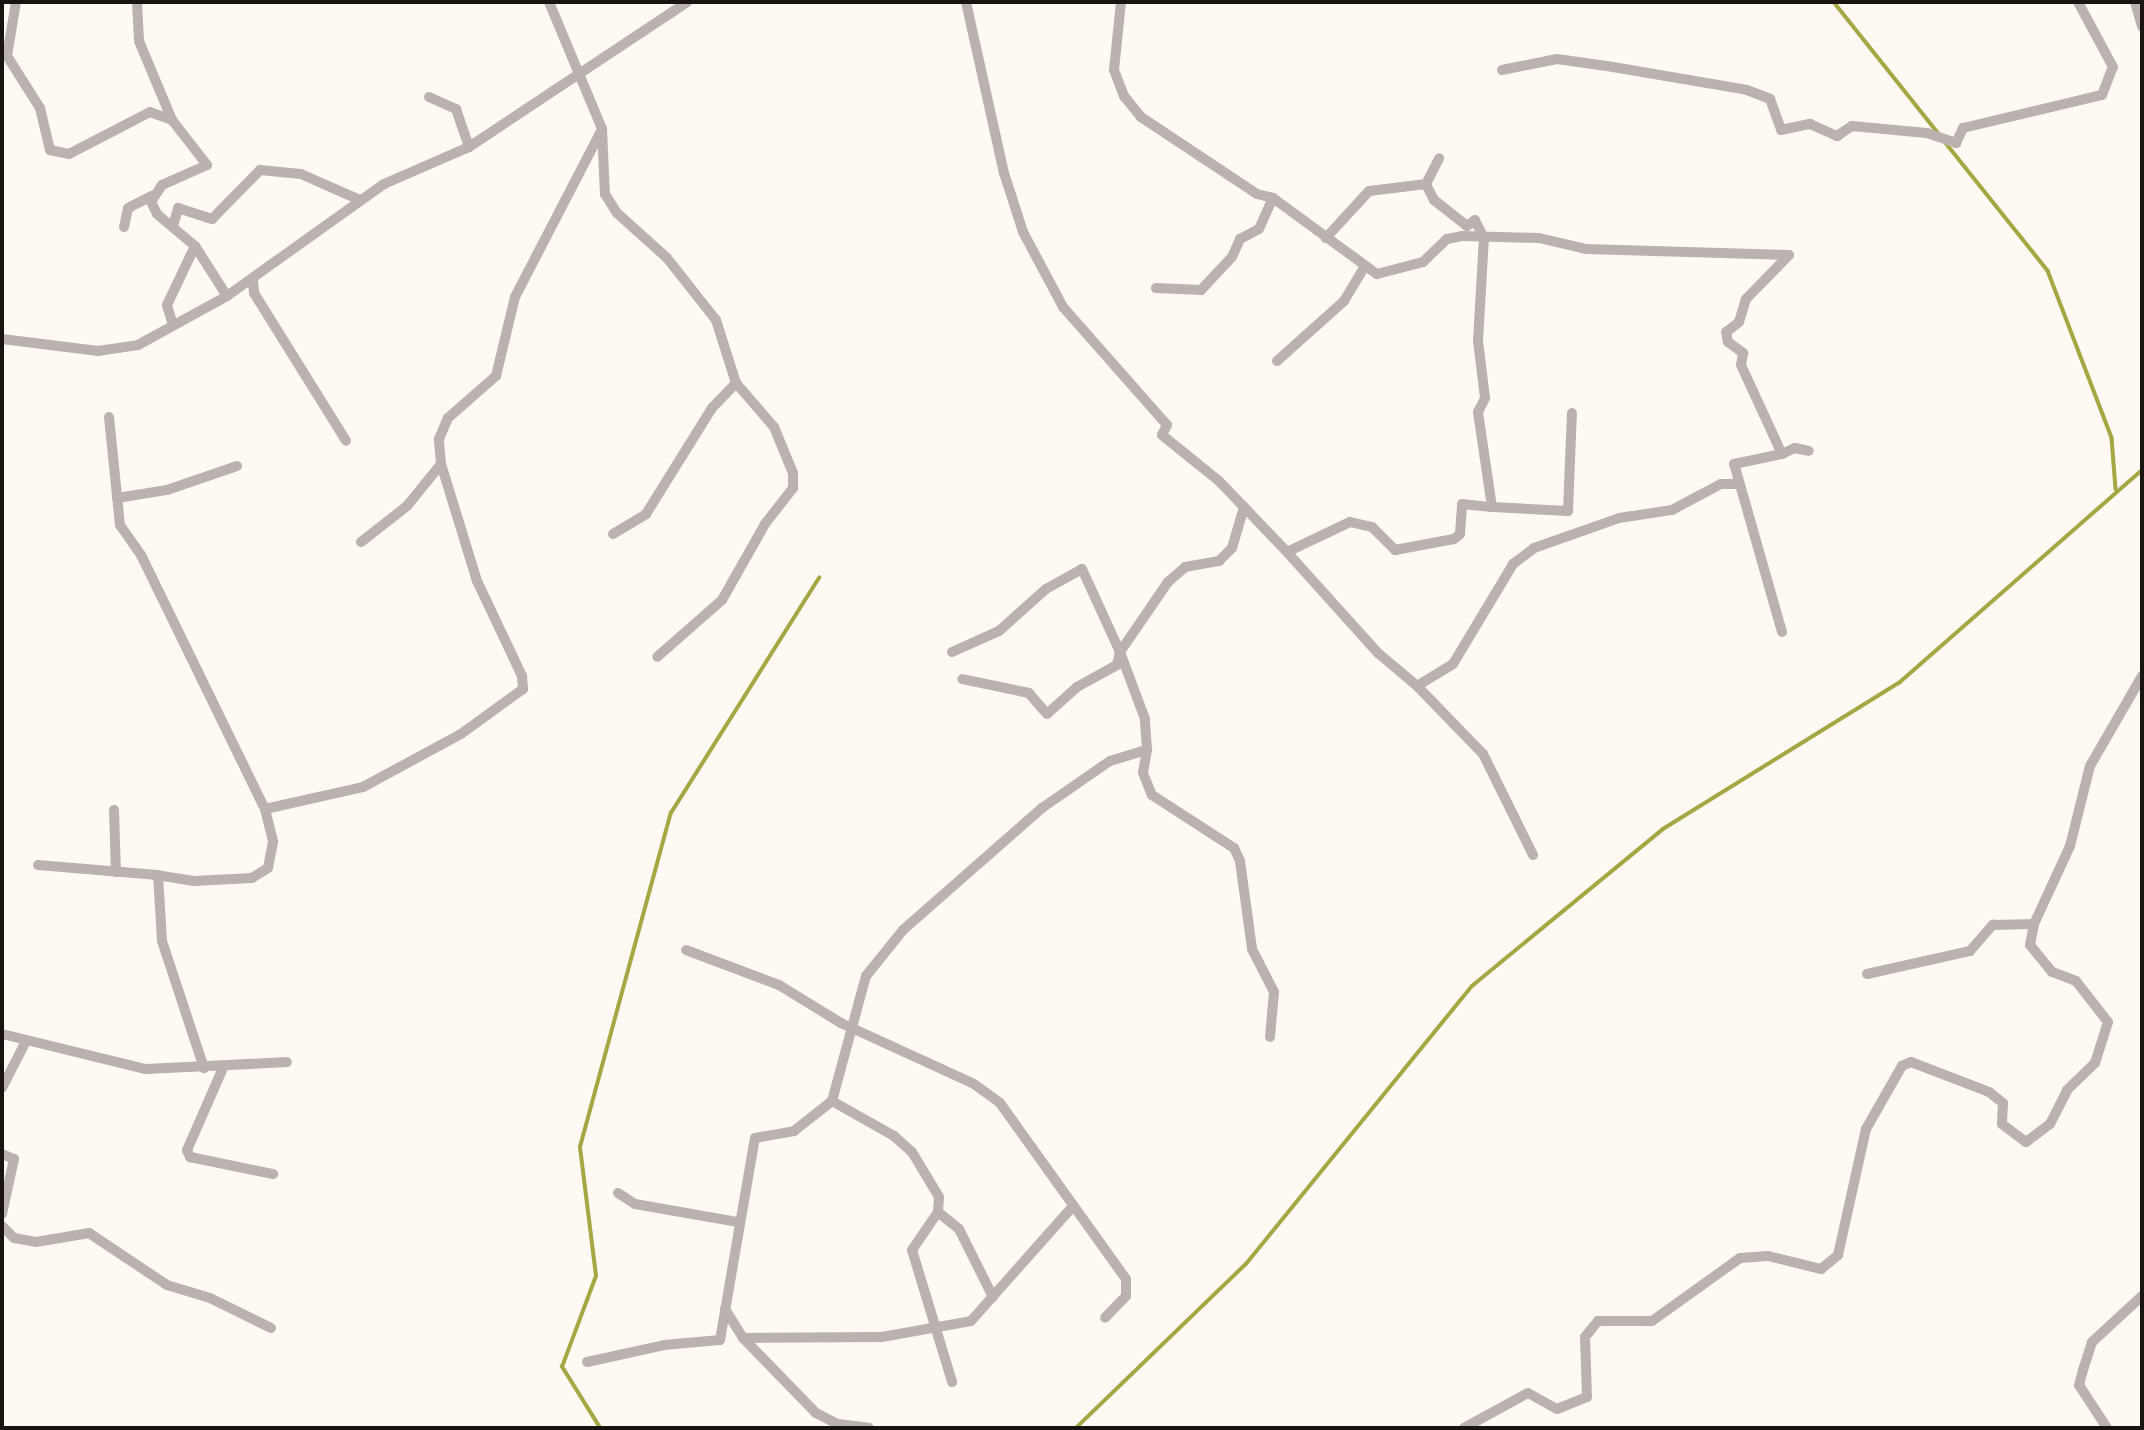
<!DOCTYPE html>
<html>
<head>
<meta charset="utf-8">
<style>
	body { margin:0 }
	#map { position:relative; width:2144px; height:1430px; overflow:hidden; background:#fff9f4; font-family:"Sofia Sans Condensed",sans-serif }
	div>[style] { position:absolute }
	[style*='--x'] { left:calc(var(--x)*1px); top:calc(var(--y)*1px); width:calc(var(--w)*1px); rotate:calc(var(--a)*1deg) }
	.stream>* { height:3.5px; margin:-1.75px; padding:0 1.75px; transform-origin:1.75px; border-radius:1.75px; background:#a3a843 }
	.minor>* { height:10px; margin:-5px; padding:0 5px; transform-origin:5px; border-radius:5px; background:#bab2af }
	span { translate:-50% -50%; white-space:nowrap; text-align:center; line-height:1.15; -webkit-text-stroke:7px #fff; paint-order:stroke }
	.frame { position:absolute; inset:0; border:4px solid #191410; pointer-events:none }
</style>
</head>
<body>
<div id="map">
	<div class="stream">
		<i style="--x:1834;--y:2;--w:169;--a:51.5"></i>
		<i style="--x:1946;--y:143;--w:164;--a:51.4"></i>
		<i style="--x:2048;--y:271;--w:179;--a:69"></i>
		<i style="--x:2112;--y:438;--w:51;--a:85.5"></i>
		<i style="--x:600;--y:1428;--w:72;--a:-121.9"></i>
		<i style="--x:562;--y:1367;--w:97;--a:-69.5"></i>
		<i style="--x:596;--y:1276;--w:130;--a:-97.1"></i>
		<i style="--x:580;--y:1147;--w:346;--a:-74.8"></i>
		<i style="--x:671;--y:813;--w:278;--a:-57.8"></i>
		<i style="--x:1076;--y:1428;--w:236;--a:-44"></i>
		<i style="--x:1246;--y:1264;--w:358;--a:-50.9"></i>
		<i style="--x:1472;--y:986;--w:247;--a:-39.4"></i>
		<i style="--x:1663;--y:829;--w:279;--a:-31.8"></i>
		<i style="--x:1900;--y:682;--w:322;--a:-41.2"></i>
	</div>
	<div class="minor">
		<i style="--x:16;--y:2;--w:55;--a:99.5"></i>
		<i style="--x:7;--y:56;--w:62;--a:57.6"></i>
		<i style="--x:40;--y:108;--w:43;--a:76.6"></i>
		<i style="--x:50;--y:150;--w:19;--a:12"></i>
		<i style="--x:69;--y:154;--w:91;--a:-27.4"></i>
		<i style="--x:150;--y:112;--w:23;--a:20"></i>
		<i style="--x:137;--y:2;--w:39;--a:87"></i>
		<i style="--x:139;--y:41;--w:86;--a:67.3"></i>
		<i style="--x:172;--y:120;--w:57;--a:52.1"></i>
		<i style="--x:207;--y:165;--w:49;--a:156"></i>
		<i style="--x:162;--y:185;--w:20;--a:123"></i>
		<i style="--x:151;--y:202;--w:13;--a:63"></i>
		<i style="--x:157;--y:214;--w:50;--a:40.1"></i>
		<i style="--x:195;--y:246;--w:59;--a:57.4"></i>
		<i style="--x:227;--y:296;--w:193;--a:-35.5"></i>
		<i style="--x:384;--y:184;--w:93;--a:-23.5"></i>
		<i style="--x:469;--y:147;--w:262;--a:-33.6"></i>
		<i style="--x:549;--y:2;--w:138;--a:67.3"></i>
		<i style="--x:602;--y:129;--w:65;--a:87.4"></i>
		<i style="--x:605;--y:194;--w:22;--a:58"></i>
		<i style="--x:617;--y:213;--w:67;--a:42"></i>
		<i style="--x:667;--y:258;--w:79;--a:51.7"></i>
		<i style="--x:716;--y:320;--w:66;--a:72.4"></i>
		<i style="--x:736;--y:383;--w:58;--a:49.2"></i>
		<i style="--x:774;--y:427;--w:50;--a:67.6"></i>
		<i style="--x:793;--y:473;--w:15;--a:90"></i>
		<i style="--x:793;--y:488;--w:46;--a:127.9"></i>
		<i style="--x:765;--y:524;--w:87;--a:119.5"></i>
		<i style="--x:722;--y:600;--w:86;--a:138.8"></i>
		<i style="--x:966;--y:2;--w:175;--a:77.5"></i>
		<i style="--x:1004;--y:173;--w:62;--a:72.1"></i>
		<i style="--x:1023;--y:232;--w:85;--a:61.9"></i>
		<i style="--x:1063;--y:307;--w:157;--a:48.6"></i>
		<i style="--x:1167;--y:425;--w:11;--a:117"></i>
		<i style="--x:1162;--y:435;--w:73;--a:38.9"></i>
		<i style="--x:1219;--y:481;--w:98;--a:46.2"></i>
		<i style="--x:1287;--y:552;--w:70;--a:-25.5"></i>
		<i style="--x:1350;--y:522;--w:23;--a:13"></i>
		<i style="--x:1372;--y:527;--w:33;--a:45"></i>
		<i style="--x:1395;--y:550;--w:60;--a:-10.6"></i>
		<i style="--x:1454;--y:539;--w:8;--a:-40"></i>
		<i style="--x:1460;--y:534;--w:30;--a:-86"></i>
		<i style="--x:1462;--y:504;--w:30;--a:6"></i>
		<i style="--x:1492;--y:507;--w:96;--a:-98.4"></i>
		<i style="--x:1478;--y:412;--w:16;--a:-63"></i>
		<i style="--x:1485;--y:398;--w:57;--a:-97"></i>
		<i style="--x:1478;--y:341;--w:103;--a:-86.7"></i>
		<i style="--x:1484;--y:238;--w:20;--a:-117"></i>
		<i style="--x:1475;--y:220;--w:10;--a:143"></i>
		<i style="--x:1467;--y:226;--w:42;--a:-141.8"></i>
		<i style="--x:1434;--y:200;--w:18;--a:-117"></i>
		<i style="--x:1426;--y:184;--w:57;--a:173"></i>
		<i style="--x:1369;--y:191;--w:64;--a:132.5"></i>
		<i style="--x:1121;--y:2;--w:68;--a:95.9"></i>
		<i style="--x:1114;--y:70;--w:28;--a:69"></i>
		<i style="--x:1124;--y:96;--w:27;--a:51"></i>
		<i style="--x:1141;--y:117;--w:139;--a:33.6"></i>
		<i style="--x:1257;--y:194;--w:16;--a:14"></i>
		<i style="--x:1273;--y:198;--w:129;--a:36.2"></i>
		<i style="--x:1377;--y:274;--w:48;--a:-14.6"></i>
		<i style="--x:1423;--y:262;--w:33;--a:-44"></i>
		<i style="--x:1447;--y:239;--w:15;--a:-11"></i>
		<i style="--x:1462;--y:236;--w:77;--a:1.5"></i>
		<i style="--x:1539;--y:238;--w:48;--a:13.2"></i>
		<i style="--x:1586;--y:249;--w:203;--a:1.7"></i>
		<i style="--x:1789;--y:255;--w:62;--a:134.3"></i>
		<i style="--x:1746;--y:299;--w:24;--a:107"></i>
		<i style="--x:1739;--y:322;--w:16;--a:142"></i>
		<i style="--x:1726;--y:332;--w:10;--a:79"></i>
		<i style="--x:1728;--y:342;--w:19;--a:36"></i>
		<i style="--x:1743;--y:353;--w:12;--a:99"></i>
		<i style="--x:1741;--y:365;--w:98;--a:65.3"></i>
		<i style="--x:1782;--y:454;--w:14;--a:-25"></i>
		<i style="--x:1795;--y:448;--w:14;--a:12"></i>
		<i style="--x:2135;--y:2;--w:26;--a:74"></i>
		<i style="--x:1502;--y:70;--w:56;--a:-11.3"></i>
		<i style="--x:1557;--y:59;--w:57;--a:8.1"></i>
		<i style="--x:1613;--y:67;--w:136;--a:9.7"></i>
		<i style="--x:1747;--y:90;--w:25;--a:21"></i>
		<i style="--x:1770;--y:99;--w:33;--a:70"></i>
		<i style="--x:1781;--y:130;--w:30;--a:-12"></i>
		<i style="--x:1810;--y:124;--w:30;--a:24"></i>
		<i style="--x:1837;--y:136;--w:18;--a:-34"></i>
		<i style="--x:1852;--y:126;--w:75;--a:5.3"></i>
		<i style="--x:1927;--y:133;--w:31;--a:19"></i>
		<i style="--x:1956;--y:143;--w:17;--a:-65"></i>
		<i style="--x:1963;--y:128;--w:143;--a:-13.4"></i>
		<i style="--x:2102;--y:95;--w:30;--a:-69"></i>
		<i style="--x:2113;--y:67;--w:74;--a:-118.3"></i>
		<i style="--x:429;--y:97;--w:30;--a:24"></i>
		<i style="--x:456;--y:109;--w:40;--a:71.1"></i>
		<i style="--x:1426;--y:184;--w:29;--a:-63"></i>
		<i style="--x:173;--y:226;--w:19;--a:-74"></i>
		<i style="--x:178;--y:208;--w:36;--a:18"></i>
		<i style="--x:212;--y:219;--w:69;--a:-45.6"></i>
		<i style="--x:260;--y:170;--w:41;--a:5.6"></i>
		<i style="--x:301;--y:174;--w:64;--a:23.8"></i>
		<i style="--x:124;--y:227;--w:19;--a:-78"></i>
		<i style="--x:128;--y:208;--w:27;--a:-27"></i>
		<i style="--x:253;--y:280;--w:13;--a:86"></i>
		<i style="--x:254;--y:293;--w:174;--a:58.1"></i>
		<i style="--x:1156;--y:288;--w:45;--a:2.5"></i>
		<i style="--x:1201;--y:290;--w:45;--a:-46.8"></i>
		<i style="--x:1232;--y:257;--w:20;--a:-66"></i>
		<i style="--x:1240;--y:239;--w:21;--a:-28"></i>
		<i style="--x:1259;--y:229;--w:34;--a:-66"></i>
		<i style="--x:173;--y:325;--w:21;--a:-107"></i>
		<i style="--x:167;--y:305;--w:65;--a:-64.6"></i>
		<i style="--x:2;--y:339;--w:97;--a:7.1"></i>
		<i style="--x:98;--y:351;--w:40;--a:-8.5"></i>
		<i style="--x:138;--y:345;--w:102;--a:-28.8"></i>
		<i style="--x:1277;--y:361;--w:90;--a:-41.8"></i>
		<i style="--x:1344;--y:301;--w:41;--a:-59"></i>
		<i style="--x:109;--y:417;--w:109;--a:84.2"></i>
		<i style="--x:120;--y:525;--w:37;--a:55"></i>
		<i style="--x:141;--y:555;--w:283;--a:64"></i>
		<i style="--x:265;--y:809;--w:34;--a:76"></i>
		<i style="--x:273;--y:842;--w:26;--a:101"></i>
		<i style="--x:268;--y:868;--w:19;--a:148"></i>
		<i style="--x:252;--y:878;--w:58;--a:177"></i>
		<i style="--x:194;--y:881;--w:36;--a:-171"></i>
		<i style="--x:158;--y:875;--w:66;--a:86.5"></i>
		<i style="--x:162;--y:941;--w:134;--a:71.7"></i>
		<i style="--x:117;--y:498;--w:51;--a:-9.1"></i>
		<i style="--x:167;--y:490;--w:74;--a:-18.9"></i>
		<i style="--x:1492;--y:507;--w:76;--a:3"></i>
		<i style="--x:1568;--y:511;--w:98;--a:-87.7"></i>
		<i style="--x:613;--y:534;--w:39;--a:-31"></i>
		<i style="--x:646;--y:514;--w:125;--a:-58.1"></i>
		<i style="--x:712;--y:408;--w:35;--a:-46"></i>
		<i style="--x:361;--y:542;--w:58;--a:-38"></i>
		<i style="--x:407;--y:506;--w:54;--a:-51"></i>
		<i style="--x:1287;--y:552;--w:136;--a:48"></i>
		<i style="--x:1378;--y:653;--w:51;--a:40.2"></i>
		<i style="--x:1782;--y:632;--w:175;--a:-105.9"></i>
		<i style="--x:1734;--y:464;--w:49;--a:-11.8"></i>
		<i style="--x:952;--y:652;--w:51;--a:-24.1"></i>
		<i style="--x:999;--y:631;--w:63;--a:-41.8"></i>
		<i style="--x:1046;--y:589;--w:41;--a:-29.1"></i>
		<i style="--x:1082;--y:569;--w:91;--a:65.4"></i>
		<i style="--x:1120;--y:652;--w:13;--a:103"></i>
		<i style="--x:1117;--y:665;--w:46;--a:151.2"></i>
		<i style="--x:1077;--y:687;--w:40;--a:138"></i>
		<i style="--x:1047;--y:714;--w:28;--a:-131"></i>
		<i style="--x:1029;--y:693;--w:68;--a:-168.2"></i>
		<i style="--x:1147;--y:750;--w:23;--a:100"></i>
		<i style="--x:1143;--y:773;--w:24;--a:68"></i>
		<i style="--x:1152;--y:795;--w:98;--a:32.9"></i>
		<i style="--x:1234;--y:848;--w:14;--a:65"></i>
		<i style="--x:1240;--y:861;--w:89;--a:82.2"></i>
		<i style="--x:1252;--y:949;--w:48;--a:62.9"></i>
		<i style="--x:1274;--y:992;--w:45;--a:95.1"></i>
		<i style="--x:265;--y:809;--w:100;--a:-12.7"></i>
		<i style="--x:363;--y:787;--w:111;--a:-28.4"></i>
		<i style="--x:461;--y:734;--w:77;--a:-36"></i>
		<i style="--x:523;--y:689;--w:13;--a:-94"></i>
		<i style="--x:522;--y:676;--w:105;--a:-115.3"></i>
		<i style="--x:477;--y:581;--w:122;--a:-107.1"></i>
		<i style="--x:441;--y:464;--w:25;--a:-95"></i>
		<i style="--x:439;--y:439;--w:23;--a:-67"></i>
		<i style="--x:448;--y:418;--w:64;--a:-41.2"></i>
		<i style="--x:496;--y:376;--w:81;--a:-76.5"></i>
		<i style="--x:515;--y:297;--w:189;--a:-62.6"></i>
		<i style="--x:114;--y:810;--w:62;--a:88.2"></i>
		<i style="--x:1533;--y:855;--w:113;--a:-116.3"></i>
		<i style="--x:1483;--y:754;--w:95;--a:-134.1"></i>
		<i style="--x:1417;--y:686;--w:42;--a:-31.4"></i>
		<i style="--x:1453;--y:664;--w:117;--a:-59"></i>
		<i style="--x:1513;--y:564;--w:26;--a:-37"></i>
		<i style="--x:1534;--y:548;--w:90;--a:-19.4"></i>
		<i style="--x:1619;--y:518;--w:54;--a:-8.6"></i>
		<i style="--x:1672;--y:510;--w:55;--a:-28"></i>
		<i style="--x:1721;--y:484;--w:16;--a:0"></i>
		<i style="--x:38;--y:865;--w:120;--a:4.8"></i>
		<i style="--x:686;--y:950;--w:99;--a:20.6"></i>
		<i style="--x:779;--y:985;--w:73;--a:31.5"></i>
		<i style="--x:841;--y:1023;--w:146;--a:24.6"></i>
		<i style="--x:974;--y:1084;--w:32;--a:36"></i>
		<i style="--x:1000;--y:1103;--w:216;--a:54.4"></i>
		<i style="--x:1126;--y:1279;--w:17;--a:90"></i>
		<i style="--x:1126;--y:1296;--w:30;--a:134"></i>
		<i style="--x:1867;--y:974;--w:106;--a:-12.6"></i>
		<i style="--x:1970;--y:951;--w:35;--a:-49"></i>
		<i style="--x:1993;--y:925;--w:41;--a:-1.4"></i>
		<i style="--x:2;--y:1034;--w:148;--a:13.7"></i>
		<i style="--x:146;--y:1069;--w:141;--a:-2.8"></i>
		<i style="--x:223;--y:1068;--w:90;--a:113.7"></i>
		<i style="--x:187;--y:1150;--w:8;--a:67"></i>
		<i style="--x:190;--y:1157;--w:85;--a:11.6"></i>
		<i style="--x:2;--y:1088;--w:53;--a:-62.9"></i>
		<i style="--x:832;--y:1101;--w:71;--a:29.4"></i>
		<i style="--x:894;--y:1136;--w:24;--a:42"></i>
		<i style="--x:912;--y:1152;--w:52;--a:59"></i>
		<i style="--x:939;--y:1197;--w:15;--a:94"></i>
		<i style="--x:938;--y:1212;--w:46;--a:124.4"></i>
		<i style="--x:912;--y:1250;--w:138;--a:73.1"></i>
		<i style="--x:2;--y:1154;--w:13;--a:23"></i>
		<i style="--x:14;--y:1159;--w:56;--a:102.3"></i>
		<i style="--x:618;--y:1193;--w:20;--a:33"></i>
		<i style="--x:635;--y:1204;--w:105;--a:9.9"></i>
		<i style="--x:938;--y:1212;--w:27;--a:39"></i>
		<i style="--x:959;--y:1229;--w:76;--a:63.4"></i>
		<i style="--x:2;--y:1226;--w:17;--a:45"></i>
		<i style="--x:14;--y:1238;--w:22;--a:10"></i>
		<i style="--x:36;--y:1242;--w:54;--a:-9.6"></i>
		<i style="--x:89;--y:1233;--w:94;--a:33.7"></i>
		<i style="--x:167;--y:1285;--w:45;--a:16.8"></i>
		<i style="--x:210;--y:1298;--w:68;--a:26.2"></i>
		<i style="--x:725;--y:1309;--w:34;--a:58"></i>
		<i style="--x:743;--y:1338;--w:139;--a:-0.4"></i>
		<i style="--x:882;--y:1337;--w:90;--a:-10.2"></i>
		<i style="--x:971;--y:1321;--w:154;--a:-48.4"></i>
		<i style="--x:743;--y:1338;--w:105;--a:45.8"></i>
		<i style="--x:816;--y:1413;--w:25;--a:27"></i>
		<i style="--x:838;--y:1424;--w:31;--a:7"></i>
		<i style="--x:587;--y:1362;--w:79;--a:-12.4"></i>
		<i style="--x:664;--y:1345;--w:56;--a:-5.1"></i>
		<i style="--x:720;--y:1340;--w:205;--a:-80.2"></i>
		<i style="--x:755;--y:1138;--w:40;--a:-10"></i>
		<i style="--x:794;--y:1131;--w:48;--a:-38.3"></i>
		<i style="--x:832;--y:1101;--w:130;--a:-74.8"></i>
		<i style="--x:866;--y:976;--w:59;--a:-51.2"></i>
		<i style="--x:903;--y:930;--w:185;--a:-41.3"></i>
		<i style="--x:1042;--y:808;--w:83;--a:-34.7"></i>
		<i style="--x:1110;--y:761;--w:39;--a:-17"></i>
		<i style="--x:1147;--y:750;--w:31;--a:-94"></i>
		<i style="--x:1145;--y:719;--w:72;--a:-110.5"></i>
		<i style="--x:1120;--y:652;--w:85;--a:-55.6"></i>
		<i style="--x:1168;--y:582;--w:23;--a:-41"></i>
		<i style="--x:1185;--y:567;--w:35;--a:-10"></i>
		<i style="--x:1219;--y:561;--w:18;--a:-45"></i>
		<i style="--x:1232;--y:548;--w:43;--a:-73.7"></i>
		<i style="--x:1464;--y:1428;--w:73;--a:-28.7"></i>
		<i style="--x:1528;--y:1393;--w:33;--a:29"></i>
		<i style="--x:1557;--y:1409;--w:32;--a:-22"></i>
		<i style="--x:1587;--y:1397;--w:60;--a:-91.9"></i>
		<i style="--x:1585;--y:1337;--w:21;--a:-51"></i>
		<i style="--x:1598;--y:1321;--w:54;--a:0"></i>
		<i style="--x:1652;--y:1321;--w:108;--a:-35.6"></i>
		<i style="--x:1740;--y:1258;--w:28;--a:-4"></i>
		<i style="--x:1768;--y:1256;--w:55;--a:13.8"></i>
		<i style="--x:1821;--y:1269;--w:22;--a:-39"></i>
		<i style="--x:1838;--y:1255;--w:129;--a:-77.5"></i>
		<i style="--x:1866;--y:1129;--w:73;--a:-60.3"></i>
		<i style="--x:1902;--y:1066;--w:10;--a:-24"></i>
		<i style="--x:1911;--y:1062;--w:84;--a:21"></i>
		<i style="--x:1989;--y:1092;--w:18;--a:38"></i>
		<i style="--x:2003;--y:1103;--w:21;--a:93"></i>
		<i style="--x:2002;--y:1124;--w:30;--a:37"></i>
		<i style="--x:2026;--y:1142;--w:30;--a:-37"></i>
		<i style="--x:2050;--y:1124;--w:38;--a:-63"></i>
		<i style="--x:2067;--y:1090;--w:39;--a:-44"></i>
		<i style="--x:2095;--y:1063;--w:43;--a:-72.4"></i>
		<i style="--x:2108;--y:1022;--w:52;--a:-128"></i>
		<i style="--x:2076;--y:981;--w:26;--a:-159"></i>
		<i style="--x:2052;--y:972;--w:35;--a:-129"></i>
		<i style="--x:2030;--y:945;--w:21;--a:-79"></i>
		<i style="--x:2034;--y:924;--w:86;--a:-65.2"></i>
		<i style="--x:2070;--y:846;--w:82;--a:-76"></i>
		<i style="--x:2090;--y:766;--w:104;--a:-60"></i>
		<i style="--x:2107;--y:1428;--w:51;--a:-123.1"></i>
		<i style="--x:2079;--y:1385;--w:16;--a:-75"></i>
		<i style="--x:2083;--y:1370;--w:29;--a:-72"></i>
		<i style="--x:2092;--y:1342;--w:68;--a:-42.6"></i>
	</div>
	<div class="frame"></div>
</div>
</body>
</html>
